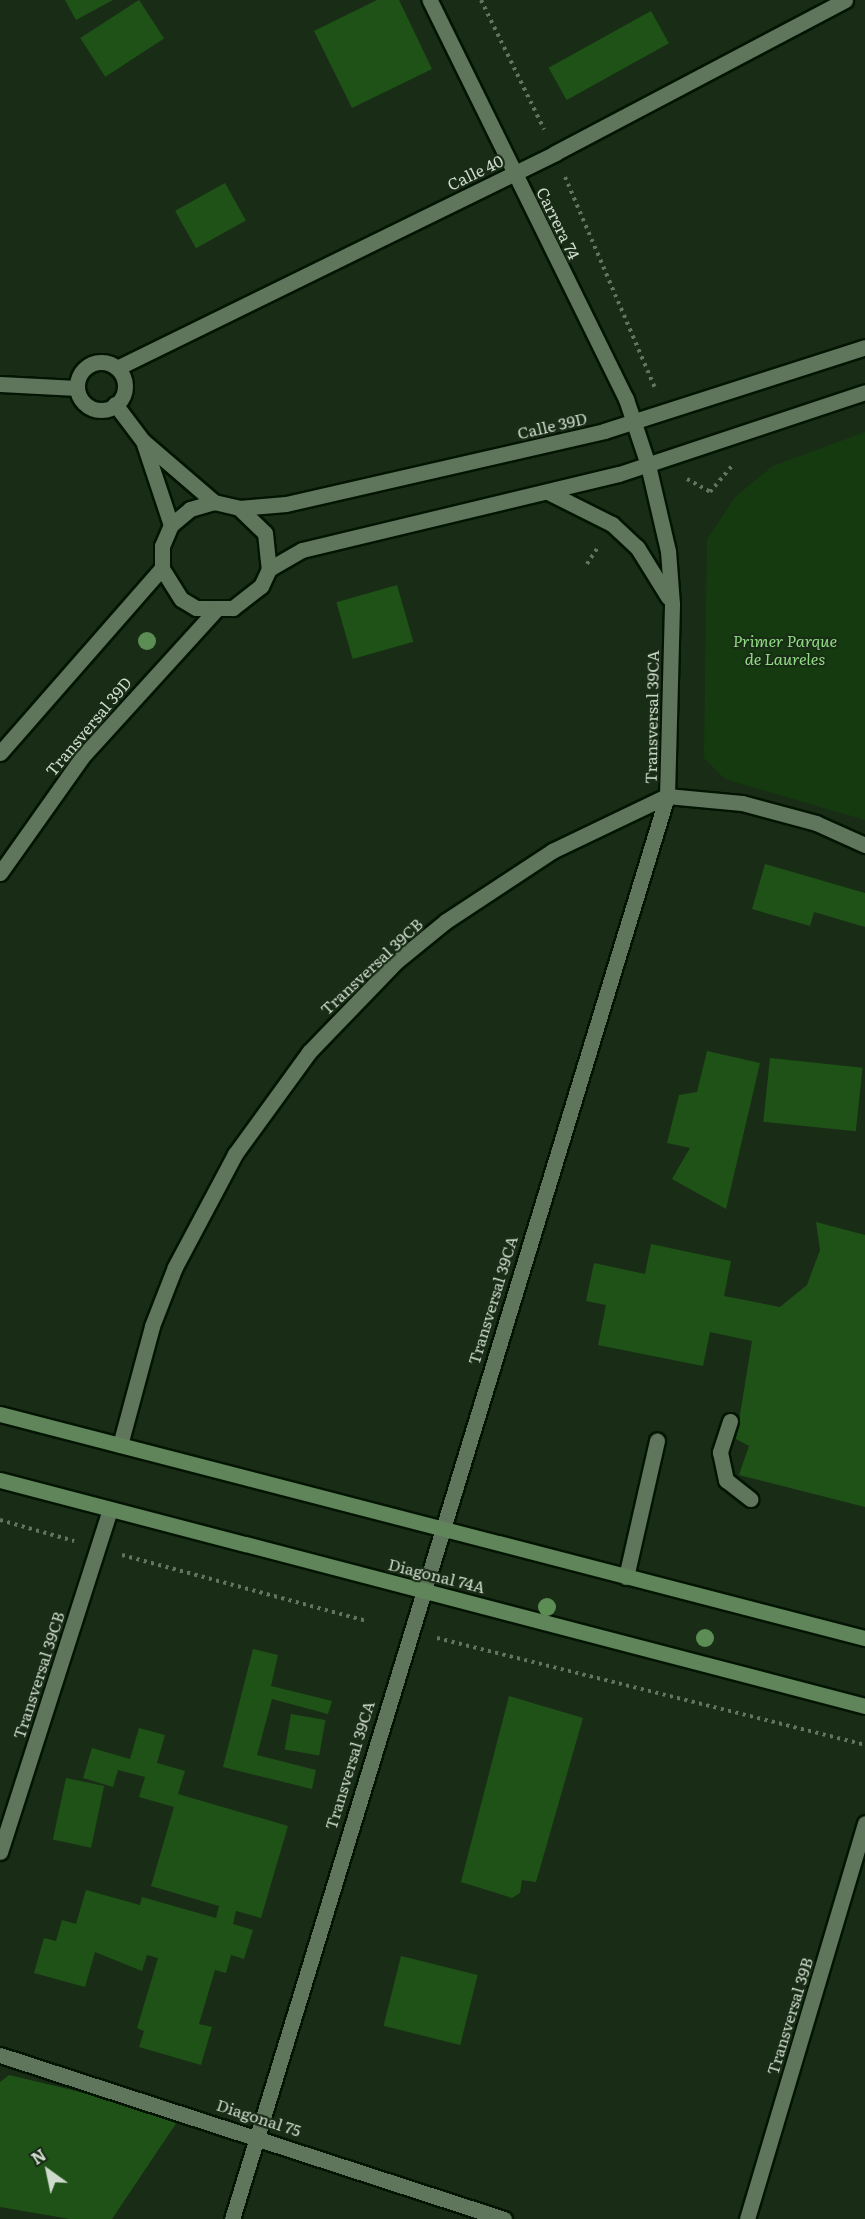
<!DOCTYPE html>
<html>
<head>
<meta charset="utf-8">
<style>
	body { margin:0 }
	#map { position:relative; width:865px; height:2219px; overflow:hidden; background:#192d16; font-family:Literata,serif }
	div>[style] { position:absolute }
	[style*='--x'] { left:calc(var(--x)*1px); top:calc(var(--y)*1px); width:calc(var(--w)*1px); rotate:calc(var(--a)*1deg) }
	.green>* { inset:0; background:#163a10 }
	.building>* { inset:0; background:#1e5216; transform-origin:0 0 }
	.path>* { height:4px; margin-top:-2px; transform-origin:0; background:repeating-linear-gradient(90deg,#637461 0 3px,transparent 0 7.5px) }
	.roads { filter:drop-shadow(2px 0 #031502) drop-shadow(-2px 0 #031502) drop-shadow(0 2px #031502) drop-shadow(0 -2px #031502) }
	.service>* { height:15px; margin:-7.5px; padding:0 7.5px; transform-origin:7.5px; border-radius:7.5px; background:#5f765c }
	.minor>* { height:15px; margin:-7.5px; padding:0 7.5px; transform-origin:7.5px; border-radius:7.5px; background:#5f765c }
	.minor>.ring { margin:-7.5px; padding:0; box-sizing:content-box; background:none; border:15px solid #5f765c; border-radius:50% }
	.tertiary>* { height:15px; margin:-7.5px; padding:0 7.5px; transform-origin:7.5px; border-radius:7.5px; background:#5f765c }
	.secondary>* { height:15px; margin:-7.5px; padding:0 7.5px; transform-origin:7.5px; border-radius:7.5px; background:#60855a }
	.trees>* { width:18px; height:18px; margin:-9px; border-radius:50%; background:#5c8d54 }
	span { translate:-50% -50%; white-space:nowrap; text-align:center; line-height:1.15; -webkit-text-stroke:4.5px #192d16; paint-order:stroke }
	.street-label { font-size:16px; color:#cedacc }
	.park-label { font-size:16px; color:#92db86; font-style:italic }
	.north { position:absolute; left:18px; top:2141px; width:60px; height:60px; -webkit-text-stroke:4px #192d16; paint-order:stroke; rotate:327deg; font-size:16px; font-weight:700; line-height:24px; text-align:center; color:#cedacc }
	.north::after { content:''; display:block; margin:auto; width:21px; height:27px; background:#cedacc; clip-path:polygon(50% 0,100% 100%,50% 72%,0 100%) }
</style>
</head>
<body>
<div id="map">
	<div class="green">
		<i style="clip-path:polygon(865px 432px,865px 820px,725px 779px,704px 758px,707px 540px,735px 497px,773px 466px)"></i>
	</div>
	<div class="building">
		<i style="clip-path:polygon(65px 0,113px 0,76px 20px)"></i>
		<i style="left:139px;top:0;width:46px;height:70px;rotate:57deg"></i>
		<i style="clip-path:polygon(377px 0,399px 0,432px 69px,352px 108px,314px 31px)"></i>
		<i style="left:651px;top:11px;width:37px;height:117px;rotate:61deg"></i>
		<i style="left:225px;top:183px;width:43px;height:57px;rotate:61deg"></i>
		<i style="left:397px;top:585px;width:59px;height:63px;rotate:74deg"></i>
		<i style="clip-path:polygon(765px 864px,865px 893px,865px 927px,814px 912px,810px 926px,752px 909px)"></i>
		<i style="clip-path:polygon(707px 1051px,760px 1063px,726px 1209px,672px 1179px,690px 1148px,667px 1143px,679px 1095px,697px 1092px)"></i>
		<i style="left:770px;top:1058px;width:93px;height:64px;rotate:6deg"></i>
		<i style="clip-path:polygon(816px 1222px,865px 1235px,865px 1507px,739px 1475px,749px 1446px,736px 1439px,752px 1341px,710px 1332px,703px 1366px,598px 1345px,606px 1305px,586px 1301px,594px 1263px,645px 1274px,651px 1244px,731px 1261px,724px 1296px,780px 1307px,807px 1285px,820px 1250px)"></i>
		<i style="clip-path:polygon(253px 1649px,278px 1655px,271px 1686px,332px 1701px,328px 1714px,272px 1699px,257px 1755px,316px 1770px,312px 1789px,223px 1767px)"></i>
		<i style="clip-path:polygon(509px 1696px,583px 1718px,536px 1882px,522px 1880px,520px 1893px,512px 1898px,461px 1882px)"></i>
		<i style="left:291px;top:1714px;width:35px;height:36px;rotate:10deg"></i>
		<i style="clip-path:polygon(139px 1728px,165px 1735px,157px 1763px,185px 1771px,178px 1794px,288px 1826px,261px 1918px,236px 1911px,233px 1924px,253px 1930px,244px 1959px,231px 1955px,226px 1973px,215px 1970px,199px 2024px,212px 2027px,201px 2065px,139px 2047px,144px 2031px,137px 2028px,158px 1958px,147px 1955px,142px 1971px,95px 1952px,85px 1987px,34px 1973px,44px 1938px,56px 1941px,62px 1920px,76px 1924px,86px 1890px,140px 1905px,142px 1897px,216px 1918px,219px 1906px,151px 1886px,174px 1807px,139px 1797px,145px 1777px,118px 1770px,113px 1787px,83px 1778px,92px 1748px,130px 1759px)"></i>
		<i style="left:66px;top:1778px;width:39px;height:63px;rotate:12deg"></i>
		<i style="left:401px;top:1956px;width:79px;height:72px;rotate:14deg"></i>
		<i style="clip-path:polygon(9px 2075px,181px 2116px,112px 2219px,70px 2219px,0 2207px,0 2082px)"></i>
	</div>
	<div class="path">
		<i style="--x:481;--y:0;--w:144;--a:64"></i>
		<i style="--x:565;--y:177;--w:229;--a:66.9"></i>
		<i style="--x:687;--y:479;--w:26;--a:29"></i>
		<i style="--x:710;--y:492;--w:35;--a:-50"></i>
		<i style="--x:587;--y:564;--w:20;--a:-57"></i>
		<i style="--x:0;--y:1520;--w:77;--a:15.8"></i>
		<i style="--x:122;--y:1555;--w:254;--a:15.1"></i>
		<i style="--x:437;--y:1638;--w:441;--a:14"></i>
	</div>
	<div class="roads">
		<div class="service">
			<i style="--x:730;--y:1421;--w:33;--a:108"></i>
			<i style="--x:720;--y:1452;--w:29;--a:78"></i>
			<i style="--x:726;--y:1480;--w:31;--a:38"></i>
			<i style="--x:626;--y:1577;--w:140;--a:-77.2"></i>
		</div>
		<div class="minor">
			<i class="ring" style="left:77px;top:362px;width:33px;height:33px"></i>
			<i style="--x:117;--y:368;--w:488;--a:-26.1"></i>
			<i style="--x:555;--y:153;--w:328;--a:-27.8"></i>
			<i style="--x:0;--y:384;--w:77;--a:3"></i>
			<i style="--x:115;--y:404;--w:46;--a:52.9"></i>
			<i style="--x:143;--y:441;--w:94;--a:40.7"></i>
			<i style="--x:143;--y:441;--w:89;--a:71.6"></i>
			<i style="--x:120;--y:1445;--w:123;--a:-74.9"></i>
			<i style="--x:152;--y:1326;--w:63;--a:-68.7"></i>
			<i style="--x:175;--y:1267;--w:128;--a:-62"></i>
			<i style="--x:235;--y:1154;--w:126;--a:-54"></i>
			<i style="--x:309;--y:1052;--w:127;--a:-46"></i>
			<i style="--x:397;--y:961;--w:63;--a:-39.2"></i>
			<i style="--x:446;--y:921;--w:127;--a:-33.4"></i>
			<i style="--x:552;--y:851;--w:127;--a:-25.6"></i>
			<i style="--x:667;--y:796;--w:75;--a:5.3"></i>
			<i style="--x:742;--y:803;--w:77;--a:15.1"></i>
			<i style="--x:816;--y:823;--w:54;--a:24.2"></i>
			<i style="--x:0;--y:1852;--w:360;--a:-72.2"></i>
			<i style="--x:0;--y:2055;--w:530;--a:18.02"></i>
			<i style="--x:747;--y:2219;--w:413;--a:-73.4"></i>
		</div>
		<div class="tertiary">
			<i style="--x:548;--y:492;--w:72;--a:26.6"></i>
			<i style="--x:612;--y:524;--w:34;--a:43"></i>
			<i style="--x:637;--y:547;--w:59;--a:58.2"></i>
			<i style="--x:239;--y:508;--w:36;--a:44"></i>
			<i style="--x:265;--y:533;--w:36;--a:84"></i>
			<i style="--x:269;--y:569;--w:19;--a:115"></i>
			<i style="--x:261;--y:586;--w:36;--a:142"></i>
			<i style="--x:233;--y:608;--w:37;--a:180"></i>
			<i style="--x:196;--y:608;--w:17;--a:-149"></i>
			<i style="--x:181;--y:599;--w:36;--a:-122"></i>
			<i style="--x:162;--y:568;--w:22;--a:-90"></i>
			<i style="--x:162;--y:546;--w:23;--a:-67"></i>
			<i style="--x:171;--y:525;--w:25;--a:-40"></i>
			<i style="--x:190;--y:509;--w:25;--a:-16"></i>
			<i style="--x:214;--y:502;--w:26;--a:13"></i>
			<i style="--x:239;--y:508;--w:47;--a:-4.9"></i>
			<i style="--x:286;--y:504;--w:326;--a:-12.9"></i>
			<i style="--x:604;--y:431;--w:274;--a:-17.8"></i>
			<i style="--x:269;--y:569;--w:38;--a:-30"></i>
			<i style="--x:302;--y:550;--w:326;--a:-13.5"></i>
			<i style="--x:619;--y:474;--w:259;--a:-18.4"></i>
			<i style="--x:0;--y:753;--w:246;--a:-48.8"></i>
			<i style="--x:0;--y:873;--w:142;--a:-54.7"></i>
			<i style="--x:82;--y:757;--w:197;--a:-47.7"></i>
			<i style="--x:232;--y:2219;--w:1488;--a:-73"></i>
			<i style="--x:667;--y:796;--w:192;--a:-88.5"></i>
			<i style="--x:672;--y:604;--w:53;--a:-94.3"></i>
			<i style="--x:668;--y:551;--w:88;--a:-103.1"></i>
			<i style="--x:648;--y:465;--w:70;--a:-108.4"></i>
			<i style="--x:626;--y:399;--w:445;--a:-116.2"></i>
		</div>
		<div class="secondary">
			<i style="--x:0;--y:1414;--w:894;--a:14.52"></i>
			<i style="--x:0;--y:1480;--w:894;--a:14.64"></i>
		</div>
	</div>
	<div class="trees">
		<i style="left:147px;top:641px"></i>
		<i style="left:547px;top:1607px"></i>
		<i style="left:705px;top:1638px"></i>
	</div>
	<div class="street-label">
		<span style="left:475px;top:172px;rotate:-26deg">Calle 40</span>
		<span style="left:559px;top:223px;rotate:64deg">Carrera 74</span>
		<span style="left:552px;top:425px;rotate:-13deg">Calle 39D</span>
		<span style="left:651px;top:717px;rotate:-89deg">Transversal 39CA</span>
		<span style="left:88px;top:726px;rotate:-50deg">Transversal 39D</span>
		<span style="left:371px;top:966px;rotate:-43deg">Transversal 39CB</span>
		<span style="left:492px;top:1300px;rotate:-73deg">Transversal 39CA</span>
		<span style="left:437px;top:1575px;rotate:14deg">Diagonal 74A</span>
		<span style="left:38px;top:1675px;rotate:-72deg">Transversal 39CB</span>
		<span style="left:349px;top:1765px;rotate:-73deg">Transversal 39CA</span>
		<span style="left:789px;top:2016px;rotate:-73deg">Transversal 39B</span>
		<span style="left:259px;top:2117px;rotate:18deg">Diagonal 75</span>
	</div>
	<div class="park-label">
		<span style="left:785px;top:649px">Primer Parque<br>de Laureles</span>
	</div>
	<div class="north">N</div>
</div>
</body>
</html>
